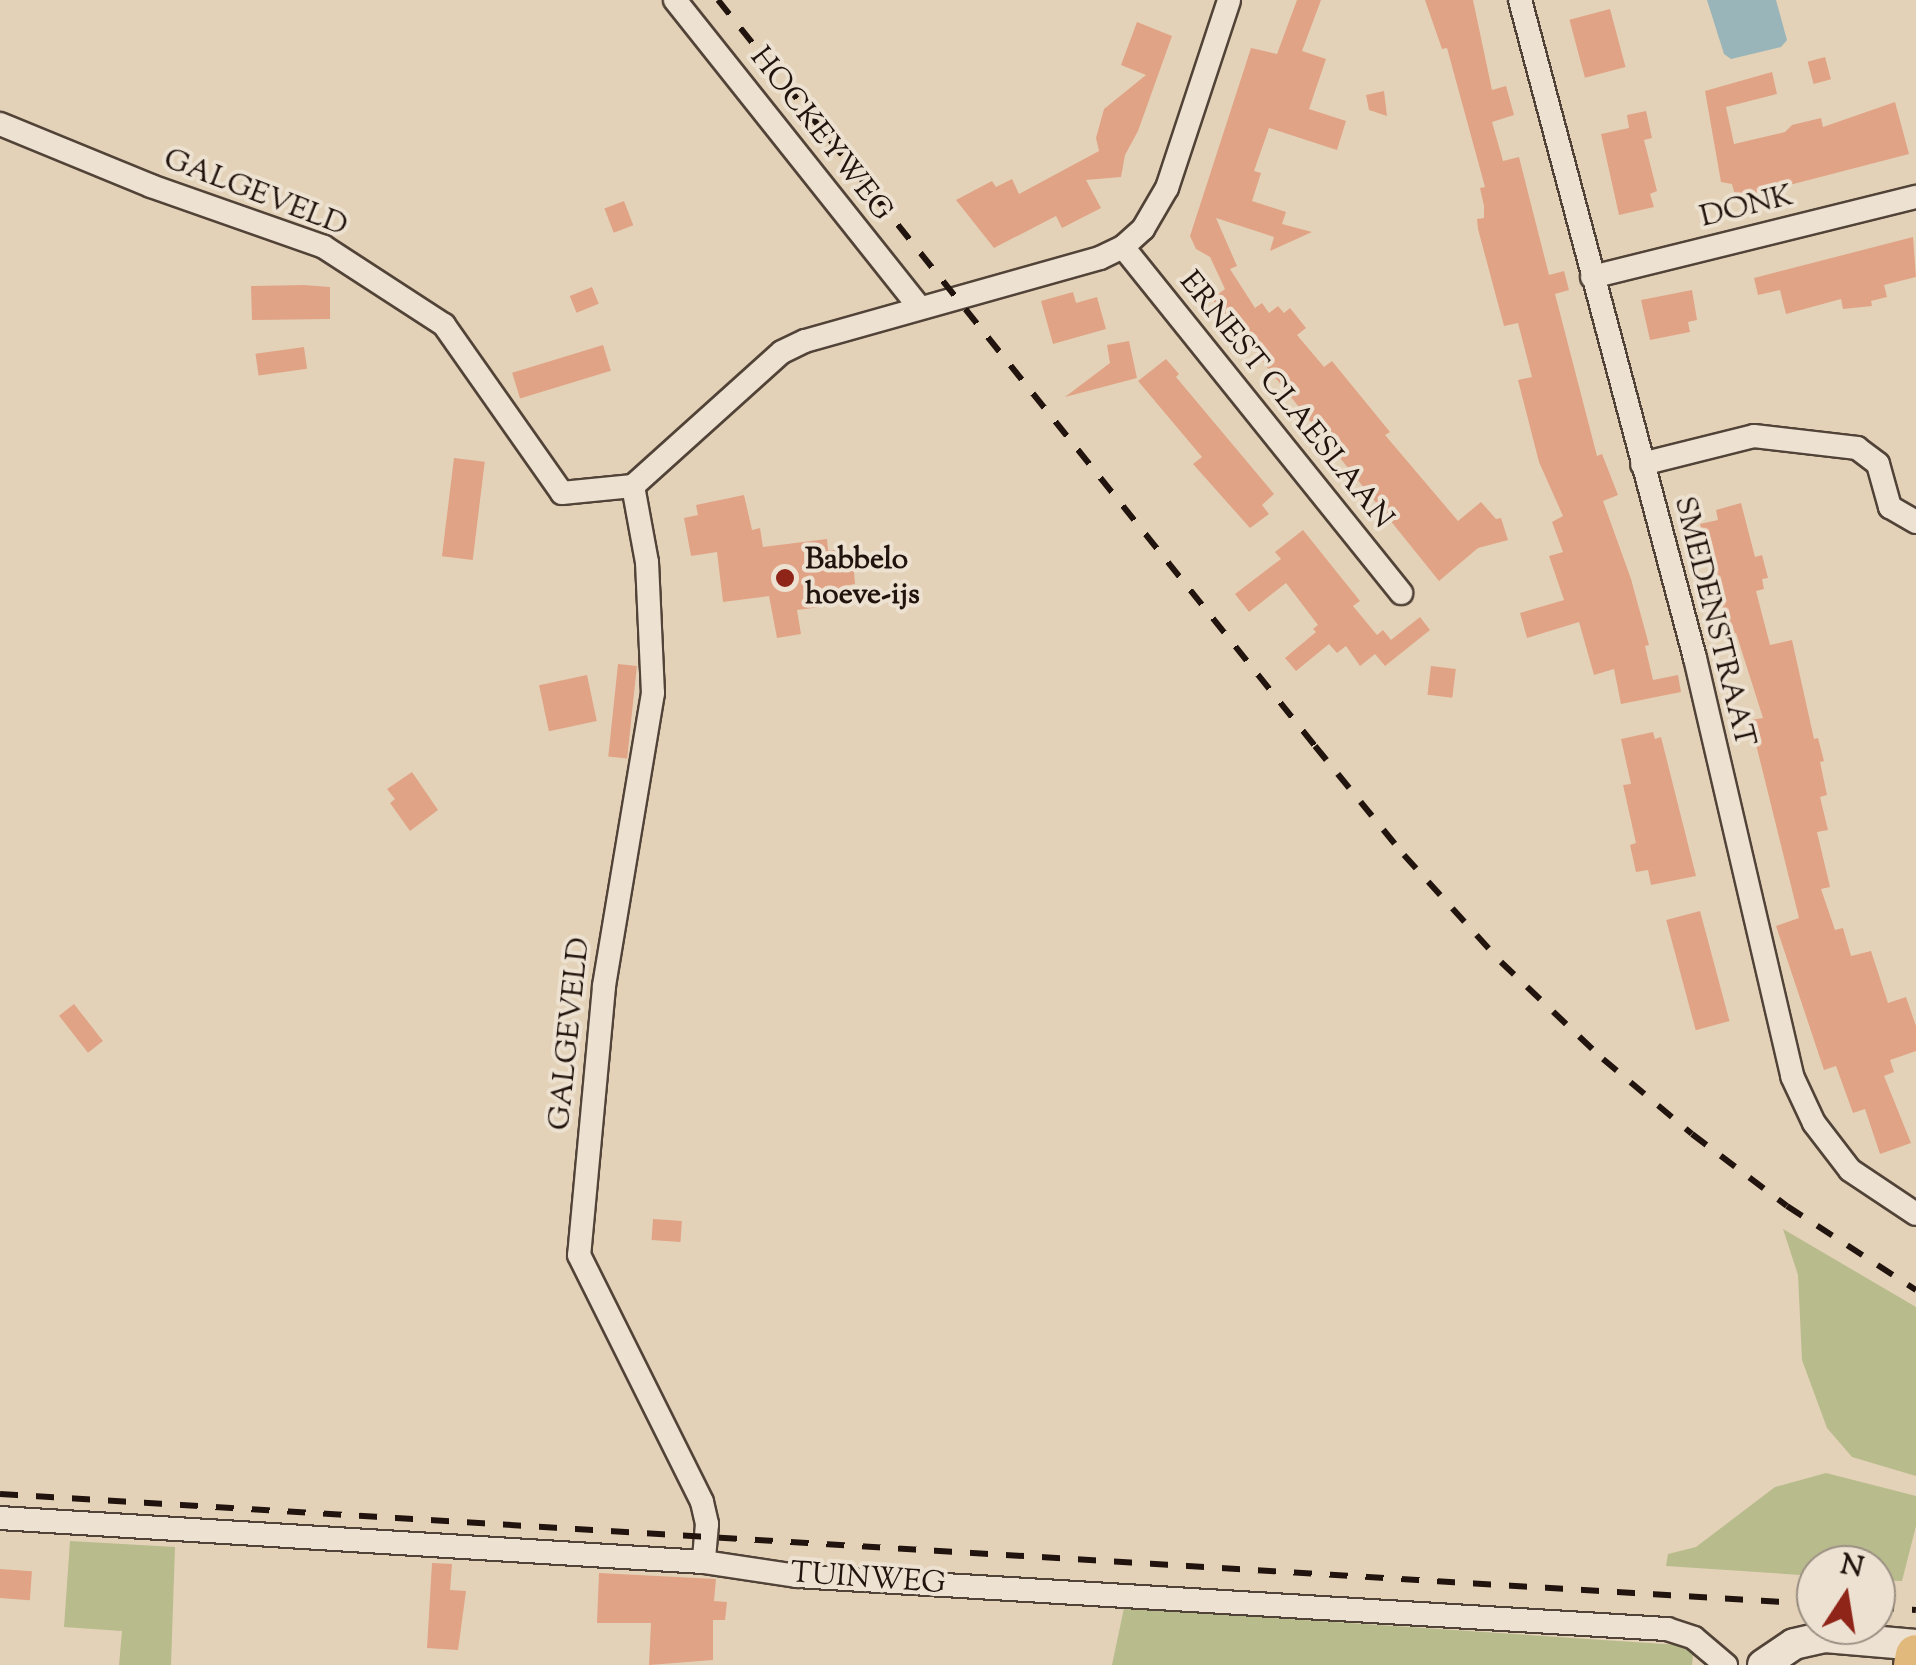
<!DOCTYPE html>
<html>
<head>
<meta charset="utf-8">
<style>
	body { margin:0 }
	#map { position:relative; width:1916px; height:1665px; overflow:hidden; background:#e3d2b8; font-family:"Sorts Mill Goudy",serif }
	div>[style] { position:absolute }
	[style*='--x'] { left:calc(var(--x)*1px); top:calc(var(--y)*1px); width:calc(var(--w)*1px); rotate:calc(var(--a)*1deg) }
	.green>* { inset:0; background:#b8bb8c }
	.water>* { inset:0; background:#99b5b9 }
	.building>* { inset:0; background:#e1a386; transform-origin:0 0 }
	.roads { filter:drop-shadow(2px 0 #524338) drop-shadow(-2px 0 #524338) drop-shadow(0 2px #524338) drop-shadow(0 -2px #524338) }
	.street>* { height:22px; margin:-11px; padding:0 11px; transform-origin:11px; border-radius:11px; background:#ede2d1 }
	.secondary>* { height:30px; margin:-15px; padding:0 15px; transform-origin:15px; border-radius:15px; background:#ede2d1 }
	.highway>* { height:40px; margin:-20px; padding:0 20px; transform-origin:20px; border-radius:20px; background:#e2b97c }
	.rail>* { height:6px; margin-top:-3px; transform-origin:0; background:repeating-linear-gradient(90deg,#21130d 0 18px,transparent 0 36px) }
	.dots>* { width:28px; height:28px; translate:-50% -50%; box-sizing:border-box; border:5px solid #ede2d1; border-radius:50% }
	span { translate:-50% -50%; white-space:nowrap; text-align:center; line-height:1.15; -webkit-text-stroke:8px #ede2d1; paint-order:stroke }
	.street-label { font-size:30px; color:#21130d }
	.poi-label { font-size:30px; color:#21130d; font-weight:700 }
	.left { translate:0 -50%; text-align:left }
	.north { position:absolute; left:1796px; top:1545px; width:100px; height:100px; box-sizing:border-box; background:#ede2d1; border:2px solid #9b8f83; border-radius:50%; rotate:12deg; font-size:28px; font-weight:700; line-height:40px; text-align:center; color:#21130d }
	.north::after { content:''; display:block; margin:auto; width:35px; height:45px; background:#8f2418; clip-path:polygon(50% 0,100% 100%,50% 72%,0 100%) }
</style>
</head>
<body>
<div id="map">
	<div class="green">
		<i style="clip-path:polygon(1783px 1229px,1916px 1307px,1916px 1476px,1852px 1457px,1827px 1428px,1802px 1360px,1798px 1275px)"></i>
		<i style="clip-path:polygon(1826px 1473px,1916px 1496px,1916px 1526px,1902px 1581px,1876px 1580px,1876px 1565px,1816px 1565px,1816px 1576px,1666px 1566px,1668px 1554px,1696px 1547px,1775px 1487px)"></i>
		<i style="clip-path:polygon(70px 1541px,175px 1547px,171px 1665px,119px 1665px,122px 1631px,64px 1627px)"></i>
		<i style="clip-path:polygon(1124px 1608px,1694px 1646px,1692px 1665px,1112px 1665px)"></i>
	</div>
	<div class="water">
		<i style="clip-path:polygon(1707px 0,1776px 0,1787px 40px,1781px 47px,1731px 59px,1724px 54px)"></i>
	</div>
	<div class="building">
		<i style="clip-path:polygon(1297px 0,1321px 0,1302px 51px,1326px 59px,1309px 109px,1346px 121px,1337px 150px,1269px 128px,1254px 171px,1261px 173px,1252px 201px,1286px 212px,1282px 224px,1312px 232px,1270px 251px,1274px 237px,1216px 218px,1237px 266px,1230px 269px,1255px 308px,1262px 303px,1269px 313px,1278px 306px,1284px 313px,1290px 308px,1306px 328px,1297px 335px,1324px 367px,1332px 361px,1390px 432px,1385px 435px,1458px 521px,1481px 502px,1496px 519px,1501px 518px,1508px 540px,1478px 548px,1439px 581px,1212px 299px,1225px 289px,1210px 257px,1196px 249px,1190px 236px,1251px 48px,1277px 54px)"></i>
		<i style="clip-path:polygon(1425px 0,1473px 0,1492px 90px,1506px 86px,1514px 115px,1492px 122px,1503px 161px,1519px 157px,1549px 275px,1564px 271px,1569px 290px,1555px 294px,1597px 456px,1602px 454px,1618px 495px,1603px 501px,1631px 579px,1649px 645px,1645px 646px,1653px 680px,1678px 675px,1681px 692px,1621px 704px,1614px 669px,1594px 675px,1579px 622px,1527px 638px,1520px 613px,1564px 600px,1549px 556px,1563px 552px,1552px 522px,1563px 516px,1539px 462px,1518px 380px,1532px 377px,1518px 323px,1504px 326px,1478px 229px,1477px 219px,1484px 218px,1484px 206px,1480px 188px,1485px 187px,1447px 48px,1442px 49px)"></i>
		<i style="left:1610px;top:9px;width:60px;height:42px;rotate:75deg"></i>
		<i style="clip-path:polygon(1137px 22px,1172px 36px,1138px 131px,1125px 155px,1121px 177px,1086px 180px,1101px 208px,1062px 228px,1056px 216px,994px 248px,956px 200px,992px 181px,996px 187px,1012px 179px,1019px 194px,1099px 151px,1096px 138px,1104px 109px,1146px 75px,1121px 65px)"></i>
		<i style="left:1825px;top:57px;width:23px;height:18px;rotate:75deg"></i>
		<i style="clip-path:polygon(1772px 72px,1777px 94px,1726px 107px,1734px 144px,1785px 132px,1792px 125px,1821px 118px,1823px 127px,1895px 102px,1909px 154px,1736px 199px,1732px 184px,1721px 182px,1705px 91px)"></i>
		<i style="clip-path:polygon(1384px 91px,1387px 116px,1369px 110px,1366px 95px)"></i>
		<i style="clip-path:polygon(1646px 111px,1652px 138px,1644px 140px,1657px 191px,1650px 194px,1654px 207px,1619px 215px,1601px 134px,1629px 128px,1627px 115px)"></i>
		<i style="left:624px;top:201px;width:26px;height:21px;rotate:69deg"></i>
		<i style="clip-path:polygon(1913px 237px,1916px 277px,1884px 285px,1887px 297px,1871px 301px,1872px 306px,1843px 309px,1841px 299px,1786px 314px,1780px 290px,1758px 295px,1754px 278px)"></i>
		<i style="clip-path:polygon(304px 285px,330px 287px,330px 319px,252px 320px,251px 286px)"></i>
		<i style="left:592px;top:287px;width:18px;height:24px;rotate:68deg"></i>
		<i style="clip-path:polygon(1692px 290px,1697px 320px,1688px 322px,1690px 332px,1650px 340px,1641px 300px)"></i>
		<i style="clip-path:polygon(1073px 292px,1076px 303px,1097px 297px,1106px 329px,1053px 344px,1041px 301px)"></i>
		<i style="clip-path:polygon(1129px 341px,1137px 378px,1065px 397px,1110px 363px,1107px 345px)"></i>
		<i style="left:603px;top:345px;width:27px;height:95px;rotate:73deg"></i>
		<i style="left:304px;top:347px;width:22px;height:49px;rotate:82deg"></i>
		<i style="clip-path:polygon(1166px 359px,1179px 374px,1176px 377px,1274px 494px,1262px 505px,1269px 514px,1250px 528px,1193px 464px,1202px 457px,1138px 381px)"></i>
		<i style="left:454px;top:458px;width:31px;height:99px;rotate:7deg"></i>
		<i style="clip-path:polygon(744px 495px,752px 530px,760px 528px,763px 547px,827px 539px,828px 550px,840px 550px,841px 561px,853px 559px,855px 584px,843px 586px,845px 604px,797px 610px,801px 634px,777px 638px,769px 596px,723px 602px,717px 552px,691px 556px,684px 518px,698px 515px,696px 505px)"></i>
		<i style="clip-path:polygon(1741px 503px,1755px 557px,1762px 555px,1768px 578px,1762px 579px,1764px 589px,1756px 591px,1770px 645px,1792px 640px,1814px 739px,1818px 738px,1824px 761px,1820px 762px,1827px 795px,1820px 797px,1828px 830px,1817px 832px,1830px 887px,1821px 889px,1835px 930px,1843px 928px,1851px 956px,1871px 951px,1888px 1003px,1906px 997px,1916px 1026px,1916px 1051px,1890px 1060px,1894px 1072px,1884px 1076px,1911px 1143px,1880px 1154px,1865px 1109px,1853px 1113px,1836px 1066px,1824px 1070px,1776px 926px,1799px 918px,1750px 720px,1763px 718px,1736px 633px,1730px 635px,1700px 524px,1718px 520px,1716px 510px)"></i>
		<i style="clip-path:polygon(1303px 530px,1360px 601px,1353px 606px,1377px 635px,1383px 630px,1391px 640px,1420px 617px,1430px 630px,1385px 666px,1375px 654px,1360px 666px,1346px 646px,1337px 653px,1329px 644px,1296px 671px,1285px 658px,1316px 632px,1313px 629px,1318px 625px,1286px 583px,1249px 612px,1235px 594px,1281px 559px,1275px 552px)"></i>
		<i style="left:618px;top:664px;width:19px;height:93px;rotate:6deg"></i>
		<i style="left:1431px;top:666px;width:25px;height:29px;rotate:7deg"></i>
		<i style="left:587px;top:675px;width:47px;height:49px;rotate:78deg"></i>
		<i style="clip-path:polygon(1653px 732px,1655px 739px,1661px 737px,1696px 876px,1651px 885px,1648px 870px,1636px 872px,1630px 845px,1636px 843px,1623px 785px,1631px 784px,1621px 739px)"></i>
		<i style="clip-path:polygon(412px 772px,438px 810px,410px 831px,390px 803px,395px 799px,387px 789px)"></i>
		<i style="left:1700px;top:911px;width:114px;height:35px;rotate:75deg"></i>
		<i style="left:74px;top:1004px;width:47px;height:19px;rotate:52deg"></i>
		<i style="left:653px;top:1219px;width:29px;height:21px;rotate:4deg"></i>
		<i style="clip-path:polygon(432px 1563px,452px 1564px,450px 1590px,466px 1591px,458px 1650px,427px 1648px)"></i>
		<i style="left:0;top:1569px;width:32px;height:29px;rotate:4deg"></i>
		<i style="clip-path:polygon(599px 1573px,716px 1579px,714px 1601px,727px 1602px,725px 1620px,713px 1620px,713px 1660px,649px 1665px,651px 1623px,597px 1623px)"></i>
	</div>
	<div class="roads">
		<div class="street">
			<i style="--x:675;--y:0;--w:392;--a:51.5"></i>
			<i style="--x:1520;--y:0;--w:681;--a:75.11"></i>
			<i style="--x:1695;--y:658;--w:429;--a:76.9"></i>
			<i style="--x:1792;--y:1076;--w:52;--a:64.9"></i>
			<i style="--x:1814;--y:1123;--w:59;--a:52.5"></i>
			<i style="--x:1850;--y:1170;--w:79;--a:33.7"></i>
			<i style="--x:0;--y:124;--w:163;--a:22.3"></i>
			<i style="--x:151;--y:186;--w:183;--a:19.4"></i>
			<i style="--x:324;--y:247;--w:143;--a:33"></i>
			<i style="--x:444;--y:325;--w:205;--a:54.9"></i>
			<i style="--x:562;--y:493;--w:71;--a:-5.6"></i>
			<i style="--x:633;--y:486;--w:200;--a:-42"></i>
			<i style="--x:782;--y:352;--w:25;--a:-26"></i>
			<i style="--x:805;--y:341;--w:306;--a:-15.7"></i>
			<i style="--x:1100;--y:258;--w:25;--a:-26"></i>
			<i style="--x:1123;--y:247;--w:27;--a:-42"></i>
			<i style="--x:1143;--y:229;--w:48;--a:-59.7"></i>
			<i style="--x:1167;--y:188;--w:198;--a:-71.7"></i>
			<i style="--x:1123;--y:247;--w:444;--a:51.2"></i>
			<i style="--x:1592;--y:277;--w:334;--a:-13.9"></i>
			<i style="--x:1642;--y:464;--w:115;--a:-14"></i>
			<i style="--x:1754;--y:436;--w:104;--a:6.6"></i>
			<i style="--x:1857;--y:448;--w:26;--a:37"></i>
			<i style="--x:1878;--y:464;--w:45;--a:74.4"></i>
			<i style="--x:1890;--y:507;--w:30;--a:30"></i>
			<i style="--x:633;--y:486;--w:77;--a:79.6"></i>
			<i style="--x:647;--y:562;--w:131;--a:87.4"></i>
			<i style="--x:653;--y:693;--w:298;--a:99.5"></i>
			<i style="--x:604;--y:987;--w:269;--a:95.3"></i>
			<i style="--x:579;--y:1255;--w:276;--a:63.5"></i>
			<i style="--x:702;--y:1502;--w:23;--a:77"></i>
			<i style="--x:707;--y:1524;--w:38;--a:95"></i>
			<i style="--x:0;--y:1518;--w:705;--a:3.58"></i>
			<i style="--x:704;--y:1562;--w:94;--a:8.6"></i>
			<i style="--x:797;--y:1576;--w:872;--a:3.49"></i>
			<i style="--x:1667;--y:1629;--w:28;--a:18"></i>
			<i style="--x:1694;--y:1638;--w:42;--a:40.2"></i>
		</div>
		<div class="secondary">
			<i style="--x:1763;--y:1665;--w:37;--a:-34"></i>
			<i style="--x:1794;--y:1644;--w:32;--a:-13"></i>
			<i style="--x:1825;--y:1637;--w:91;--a:5"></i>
		</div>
		<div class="highway">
			<i style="--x:1914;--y:1665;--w:10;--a:-79"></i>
		</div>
	</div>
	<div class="rail">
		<i style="--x:718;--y:0;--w:955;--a:51.33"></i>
		<i style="--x:1315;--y:746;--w:141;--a:50.8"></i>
		<i style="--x:1404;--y:855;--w:144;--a:47.8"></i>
		<i style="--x:1501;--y:962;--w:141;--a:43.6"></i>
		<i style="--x:1603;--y:1059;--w:116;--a:40.1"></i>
		<i style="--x:1692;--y:1134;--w:119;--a:37.2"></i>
		<i style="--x:1787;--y:1206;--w:154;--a:33.1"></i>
		<i style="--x:0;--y:1494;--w:1819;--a:3.47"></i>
		<i style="--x:1876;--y:1607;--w:40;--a:4.3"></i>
	</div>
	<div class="dots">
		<i style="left:785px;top:578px;background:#8f2418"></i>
	</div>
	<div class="street-label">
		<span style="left:820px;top:135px;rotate:52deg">HOCKEYWEG</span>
		<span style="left:255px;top:194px;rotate:21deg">GALGEVELD</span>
		<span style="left:1747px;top:208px;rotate:-14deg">DONK</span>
		<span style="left:1285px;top:401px;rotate:51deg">ERNEST CLAESLAAN</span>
		<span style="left:1713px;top:622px;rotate:76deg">SMEDENSTRAAT</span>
		<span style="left:571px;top:1034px;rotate:-84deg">GALGEVELD</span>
		<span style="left:868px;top:1580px;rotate:4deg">TUINWEG</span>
	</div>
	<div class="poi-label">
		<span class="left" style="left:805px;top:578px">Babbelo<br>hoeve-ijs</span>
	</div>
	<div class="north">N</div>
</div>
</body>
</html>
